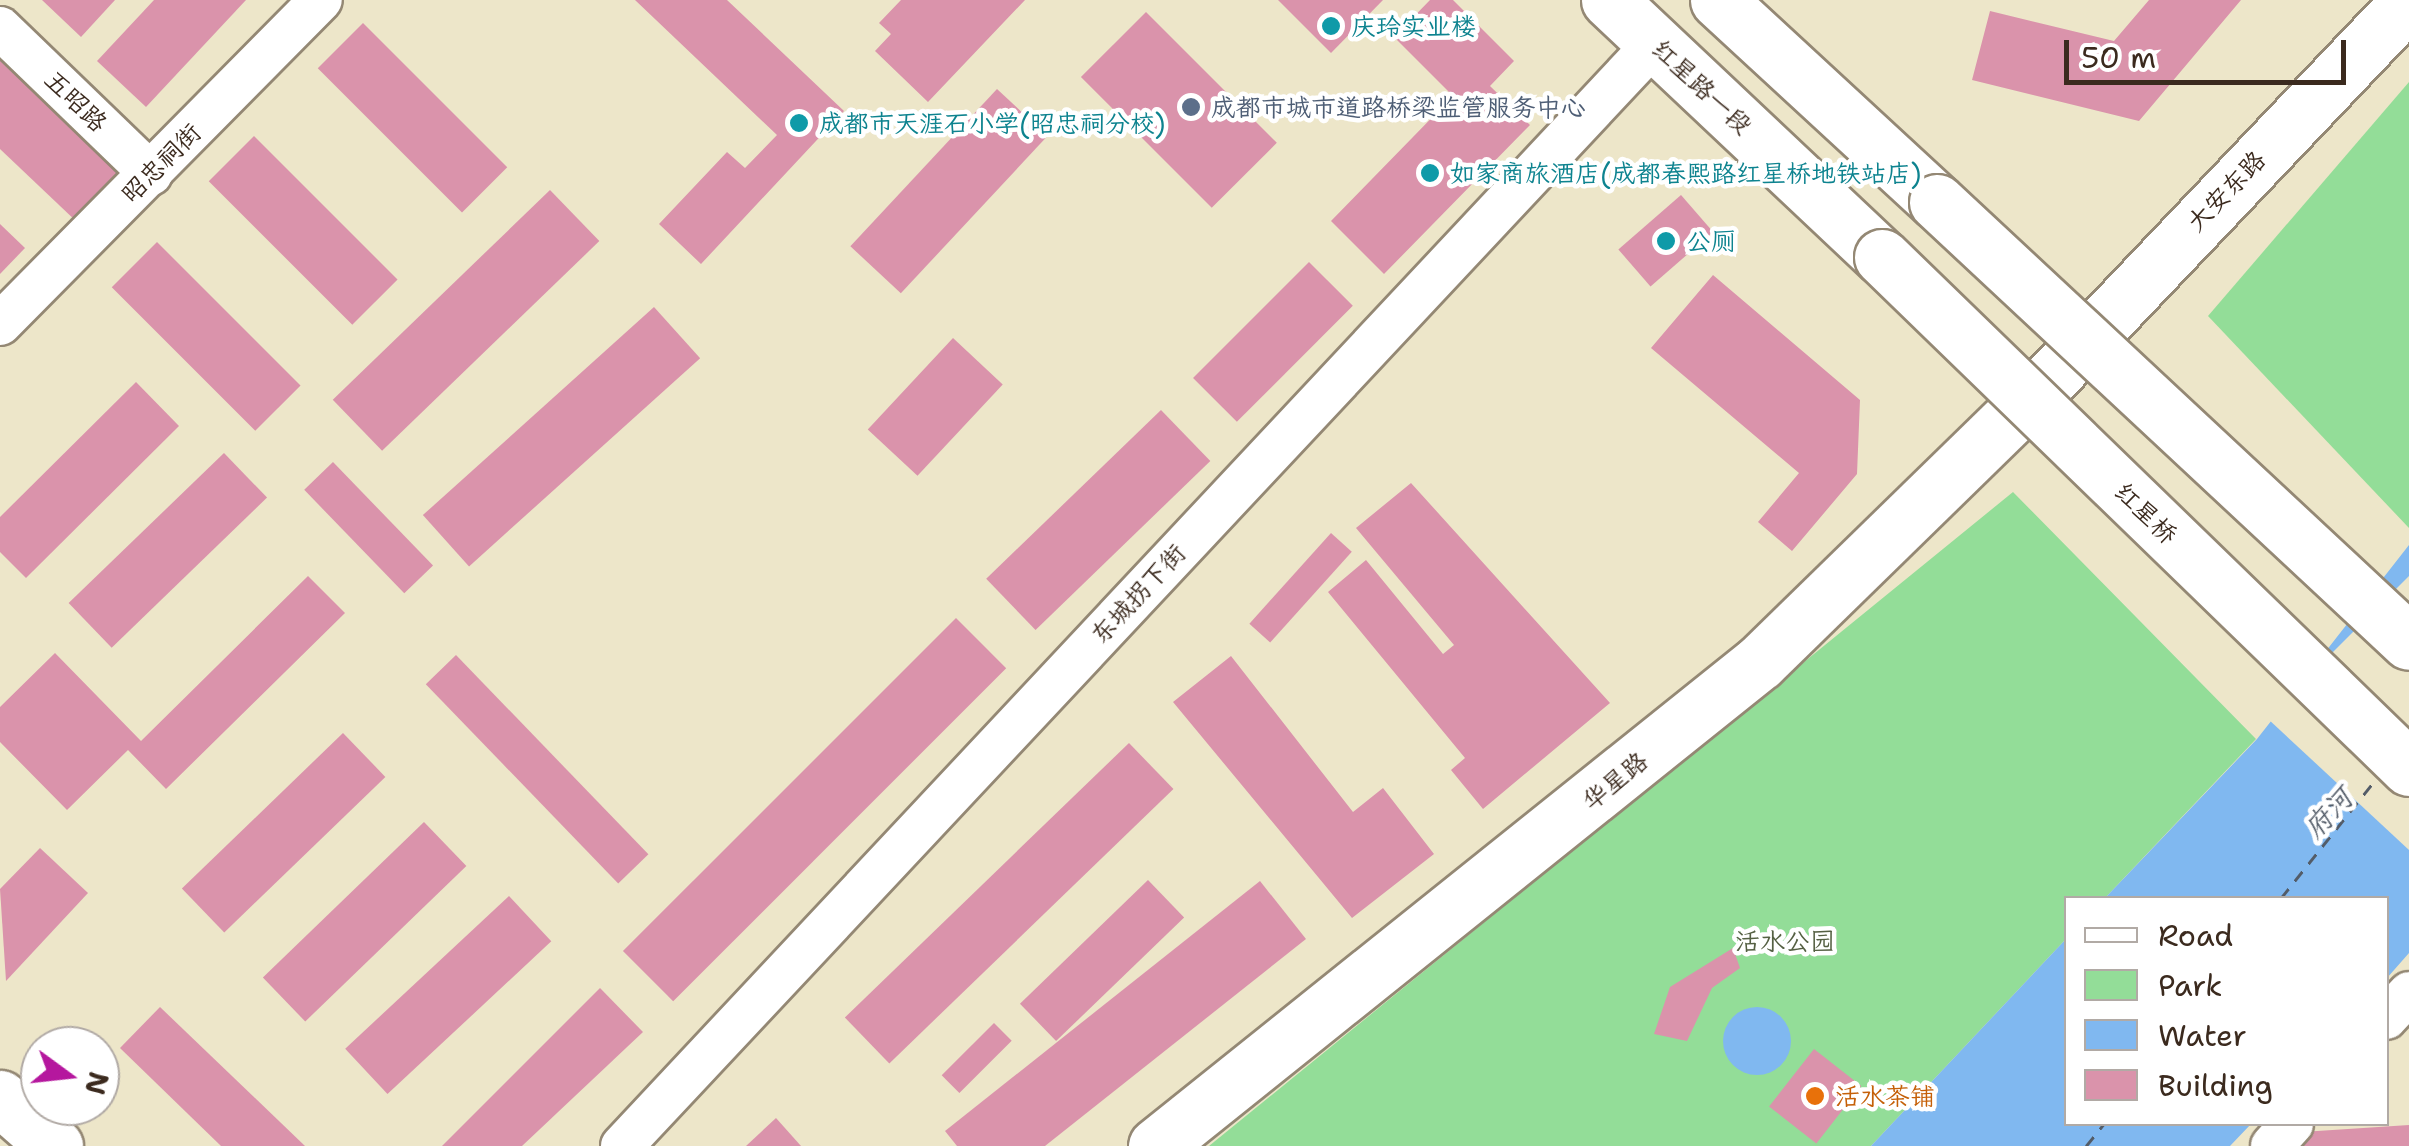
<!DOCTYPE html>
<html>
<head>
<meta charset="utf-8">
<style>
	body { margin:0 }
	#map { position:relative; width:2409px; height:1146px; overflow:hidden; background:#ede6c9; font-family:"Shantell Sans","LXGW WenKai TC",sans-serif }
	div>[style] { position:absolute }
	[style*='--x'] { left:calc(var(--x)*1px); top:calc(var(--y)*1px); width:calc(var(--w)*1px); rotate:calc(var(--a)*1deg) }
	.green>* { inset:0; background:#93dd98 }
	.water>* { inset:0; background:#80b8f0 }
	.round { border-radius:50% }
	.pier>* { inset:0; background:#ede6c9 }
	.ferry>* { height:2.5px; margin-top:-1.25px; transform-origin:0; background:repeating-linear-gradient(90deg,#535c68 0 12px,transparent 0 22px) }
	.building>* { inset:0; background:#da93ab; transform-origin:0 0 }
	.roads { filter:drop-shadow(2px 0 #948874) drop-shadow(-2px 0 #948874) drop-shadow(0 2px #948874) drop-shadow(0 -2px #948874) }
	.street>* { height:42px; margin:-21px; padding:0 21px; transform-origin:21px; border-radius:21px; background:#fff }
	.secondary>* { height:55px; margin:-27.5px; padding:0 27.5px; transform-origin:27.5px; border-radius:27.5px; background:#fff }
	.primary>* { height:55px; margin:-27.5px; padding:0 27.5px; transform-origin:27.5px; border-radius:27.5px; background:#fff }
	.bridges { filter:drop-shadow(2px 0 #948874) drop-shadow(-2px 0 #948874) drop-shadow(0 2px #948874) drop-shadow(0 -2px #948874) }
	.primary-bridge>* { height:55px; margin:-27.5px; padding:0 27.5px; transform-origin:27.5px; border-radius:27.5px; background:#fff }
	.dots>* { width:28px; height:28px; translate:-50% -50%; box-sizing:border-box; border:5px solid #fff; border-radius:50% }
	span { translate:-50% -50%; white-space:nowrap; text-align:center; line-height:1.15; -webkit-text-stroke:9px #fff; paint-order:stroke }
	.culture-label { font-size:25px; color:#0d838f }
	.left { translate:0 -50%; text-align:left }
	.street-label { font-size:25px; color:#3b2a1e }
	.service-label { font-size:25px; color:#4e5e75 }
	.park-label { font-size:25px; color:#556043 }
	.food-label { font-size:25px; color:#c56008 }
	.water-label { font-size:28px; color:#535c68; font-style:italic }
	.legend { position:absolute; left:2064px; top:896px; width:325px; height:230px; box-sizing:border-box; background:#fff; border:2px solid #b1aaa5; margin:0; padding:12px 18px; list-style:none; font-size:30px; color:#3b2a1e }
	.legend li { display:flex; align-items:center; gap:20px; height:50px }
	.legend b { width:50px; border:2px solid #b1aaa5 }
	.north { position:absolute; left:20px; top:1026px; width:100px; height:100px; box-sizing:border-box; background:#fff; border:2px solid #b1aaa5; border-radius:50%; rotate:105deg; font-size:28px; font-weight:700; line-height:40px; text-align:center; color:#3b2a1e }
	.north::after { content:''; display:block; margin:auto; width:35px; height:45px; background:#b5179e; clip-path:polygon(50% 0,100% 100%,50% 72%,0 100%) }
	.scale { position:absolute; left:2064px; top:40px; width:282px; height:45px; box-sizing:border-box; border:5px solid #3b2a1e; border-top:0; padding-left:12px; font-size:30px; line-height:35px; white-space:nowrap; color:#3b2a1e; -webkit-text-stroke:8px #fff; paint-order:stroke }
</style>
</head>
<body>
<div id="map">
	<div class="green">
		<i style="clip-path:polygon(2409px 82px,2409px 528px,2208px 316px)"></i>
		<i style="clip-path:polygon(2013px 492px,2256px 739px,2105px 898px,2066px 898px,2066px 939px,1871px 1146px,1209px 1146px)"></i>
	</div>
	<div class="water">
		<i style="clip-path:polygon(2409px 545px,2409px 953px,2387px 978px,2386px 898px,2105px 898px,2257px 739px)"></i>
		<i style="clip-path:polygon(2066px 939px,2066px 1124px,2251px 1124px,2230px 1146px,1871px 1146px)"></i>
		<i class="round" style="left:1723px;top:1007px;width:68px;height:68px"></i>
	</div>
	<div class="pier">
		<i style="clip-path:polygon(2409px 576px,2409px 850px,2267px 718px)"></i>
	</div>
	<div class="ferry">
		<i style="--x:2281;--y:898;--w:159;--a:-51.4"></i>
		<i style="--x:2086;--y:1146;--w:28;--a:-51"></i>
	</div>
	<div class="building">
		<i style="clip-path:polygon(42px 0,115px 0,81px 37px)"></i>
		<i style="clip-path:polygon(154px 0,246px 0,146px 107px,97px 61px)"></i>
		<i style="clip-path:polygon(635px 0,727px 0,844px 111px,701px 264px,659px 224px,727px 152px,745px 168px,777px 135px)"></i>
		<i style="clip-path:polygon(901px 0,1025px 0,928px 102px,875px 51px,891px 34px,879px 23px)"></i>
		<i style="clip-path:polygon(1278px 0,1383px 0,1331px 53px)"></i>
		<i style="clip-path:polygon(1430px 0,1453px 0,1514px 61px,1490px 86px,1530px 125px,1384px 274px,1331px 221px,1453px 96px,1394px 37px)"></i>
		<i style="clip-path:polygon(2149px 0,2241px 0,2139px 121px,1972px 80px,1990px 11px,2114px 41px)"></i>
		<i style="left:1146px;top:12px;width:185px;height:92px;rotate:45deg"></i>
		<i style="left:363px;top:23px;width:204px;height:64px;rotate:45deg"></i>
		<i style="clip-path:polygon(0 54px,125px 172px,78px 223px,0 149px)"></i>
		<i style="left:997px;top:89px;width:69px;height:215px;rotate:43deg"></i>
		<i style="left:254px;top:136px;width:203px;height:64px;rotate:45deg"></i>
		<i style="left:550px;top:190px;width:71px;height:302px;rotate:46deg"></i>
		<i style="left:1681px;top:195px;width:49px;height:83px;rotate:49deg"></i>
		<i style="clip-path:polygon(0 224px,25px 248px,0 274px)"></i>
		<i style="left:157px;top:242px;width:203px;height:64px;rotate:45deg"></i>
		<i style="left:1309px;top:262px;width:62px;height:164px;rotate:45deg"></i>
		<i style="clip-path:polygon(1713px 275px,1860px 400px,1857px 474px,1792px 551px,1758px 522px,1799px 473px,1651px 348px)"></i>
		<i style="left:654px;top:307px;width:69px;height:311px;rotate:48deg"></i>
		<i style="left:953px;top:338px;width:68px;height:125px;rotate:43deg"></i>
		<i style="clip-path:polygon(136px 382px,179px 426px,26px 578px,0 552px,0 517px)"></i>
		<i style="left:1161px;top:410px;width:71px;height:243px;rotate:46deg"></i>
		<i style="left:224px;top:453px;width:62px;height:216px;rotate:46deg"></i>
		<i style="left:333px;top:462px;width:144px;height:40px;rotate:46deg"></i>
		<i style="clip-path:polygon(1411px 483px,1610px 703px,1483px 809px,1451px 770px,1465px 758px,1328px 592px,1366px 560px,1443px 654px,1454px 645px,1356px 528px)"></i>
		<i style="left:1331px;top:533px;width:28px;height:122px;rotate:42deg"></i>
		<i style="clip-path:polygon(308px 576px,345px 613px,166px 789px,128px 750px,67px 810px,0 742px,0 707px,55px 653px,141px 741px)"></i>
		<i style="left:956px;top:618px;width:71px;height:471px;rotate:45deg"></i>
		<i style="left:456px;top:655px;width:277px;height:42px;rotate:46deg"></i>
		<i style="clip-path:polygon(1231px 656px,1353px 812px,1383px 788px,1434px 854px,1352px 918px,1173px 702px)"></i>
		<i style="left:343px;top:733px;width:61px;height:224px;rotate:46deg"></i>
		<i style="left:1129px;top:743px;width:64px;height:395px;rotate:46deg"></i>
		<i style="left:424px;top:822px;width:61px;height:224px;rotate:46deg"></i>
		<i style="clip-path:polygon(40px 848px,88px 893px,6px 981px,0 889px)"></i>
		<i style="left:1148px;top:880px;width:52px;height:178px;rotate:46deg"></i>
		<i style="clip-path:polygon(1260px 881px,1306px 939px,1045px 1146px,957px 1146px,945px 1131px)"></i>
		<i style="left:509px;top:896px;width:62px;height:224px;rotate:47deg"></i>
		<i style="clip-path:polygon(1733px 948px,1740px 968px,1712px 988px,1687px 1041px,1654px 1034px,1670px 987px)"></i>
		<i style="clip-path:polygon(600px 988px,643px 1032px,522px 1146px,442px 1146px)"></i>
		<i style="clip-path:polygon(160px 1007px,305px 1146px,221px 1146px,120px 1048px)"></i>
		<i style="left:994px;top:1023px;width:25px;height:74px;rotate:45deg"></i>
		<i style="left:1814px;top:1049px;width:60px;height:73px;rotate:38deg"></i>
		<i style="clip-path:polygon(776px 1118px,801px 1146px,746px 1146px)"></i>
		<i style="clip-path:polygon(2409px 1125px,2409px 1146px,2289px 1146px,2302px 1132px)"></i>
	</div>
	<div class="roads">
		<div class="street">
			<i style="--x:0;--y:28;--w:210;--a:44"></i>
			<i style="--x:0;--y:324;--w:456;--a:-45.3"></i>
			<i style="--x:2386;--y:1018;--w:34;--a:-47"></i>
			<i style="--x:622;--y:1146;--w:1511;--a:-46.88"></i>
			<i style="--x:2272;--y:1146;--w:30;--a:-48"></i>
		</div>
		<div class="secondary">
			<i style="--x:0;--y:1098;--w:73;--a:41.1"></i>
			<i style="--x:1156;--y:1146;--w:774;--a:-38.71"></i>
			<i style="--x:1760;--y:662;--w:400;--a:-44.3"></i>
			<i style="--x:2046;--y:383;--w:527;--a:-46.46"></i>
		</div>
		<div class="primary">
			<i style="--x:1609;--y:0;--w:375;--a:43.3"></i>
			<i style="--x:1718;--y:0;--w:298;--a:42.7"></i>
		</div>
	</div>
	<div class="bridges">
		<div class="primary-bridge">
			<i style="--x:1937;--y:202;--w:645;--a:42.99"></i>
			<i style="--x:1882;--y:257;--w:734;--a:44.12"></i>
		</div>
	</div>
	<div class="dots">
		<i style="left:1331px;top:26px;background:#0f9aa8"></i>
		<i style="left:1191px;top:107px;background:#5c6f8a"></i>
		<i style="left:799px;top:123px;background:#0f9aa8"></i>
		<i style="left:1430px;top:173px;background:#0f9aa8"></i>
		<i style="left:1666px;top:241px;background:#0f9aa8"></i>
		<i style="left:1815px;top:1096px;background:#e8710a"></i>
	</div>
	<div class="culture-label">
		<span class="left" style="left:1351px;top:26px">庆玲实业楼</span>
		<span class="left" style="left:819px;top:123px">成都市天涯石小学(昭忠祠分校)</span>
		<span class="left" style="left:1450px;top:173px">如家商旅酒店(成都春熙路红星桥地铁站店)</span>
		<span class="left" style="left:1686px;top:241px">公厕</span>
	</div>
	<div class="street-label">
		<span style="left:1702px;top:87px;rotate:43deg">红星路一段</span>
		<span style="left:76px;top:101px;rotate:44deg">五昭路</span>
		<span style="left:161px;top:163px;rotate:-45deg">昭忠祠街</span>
		<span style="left:2226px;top:191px;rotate:-46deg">大安东路</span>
		<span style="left:2146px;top:513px;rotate:44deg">红星桥</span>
		<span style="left:1138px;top:594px;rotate:-47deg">东城拐下街</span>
		<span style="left:1615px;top:781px;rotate:-39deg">华星路</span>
	</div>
	<div class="service-label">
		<span class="left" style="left:1211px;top:107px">成都市城市道路桥梁监管服务中心</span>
	</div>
	<div class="park-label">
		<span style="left:1785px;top:941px">活水公园</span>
	</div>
	<div class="food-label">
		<span class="left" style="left:1835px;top:1096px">活水茶铺</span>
	</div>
	<div class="water-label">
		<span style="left:2328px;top:813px;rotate:-47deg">府河</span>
	</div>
	<ul class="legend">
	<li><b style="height:12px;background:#fff"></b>Road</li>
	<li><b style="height:28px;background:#93dd98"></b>Park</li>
	<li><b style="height:28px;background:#80b8f0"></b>Water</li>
	<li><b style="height:28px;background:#da93ab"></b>Building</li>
	</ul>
	<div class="north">N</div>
	<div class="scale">50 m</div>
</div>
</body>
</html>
